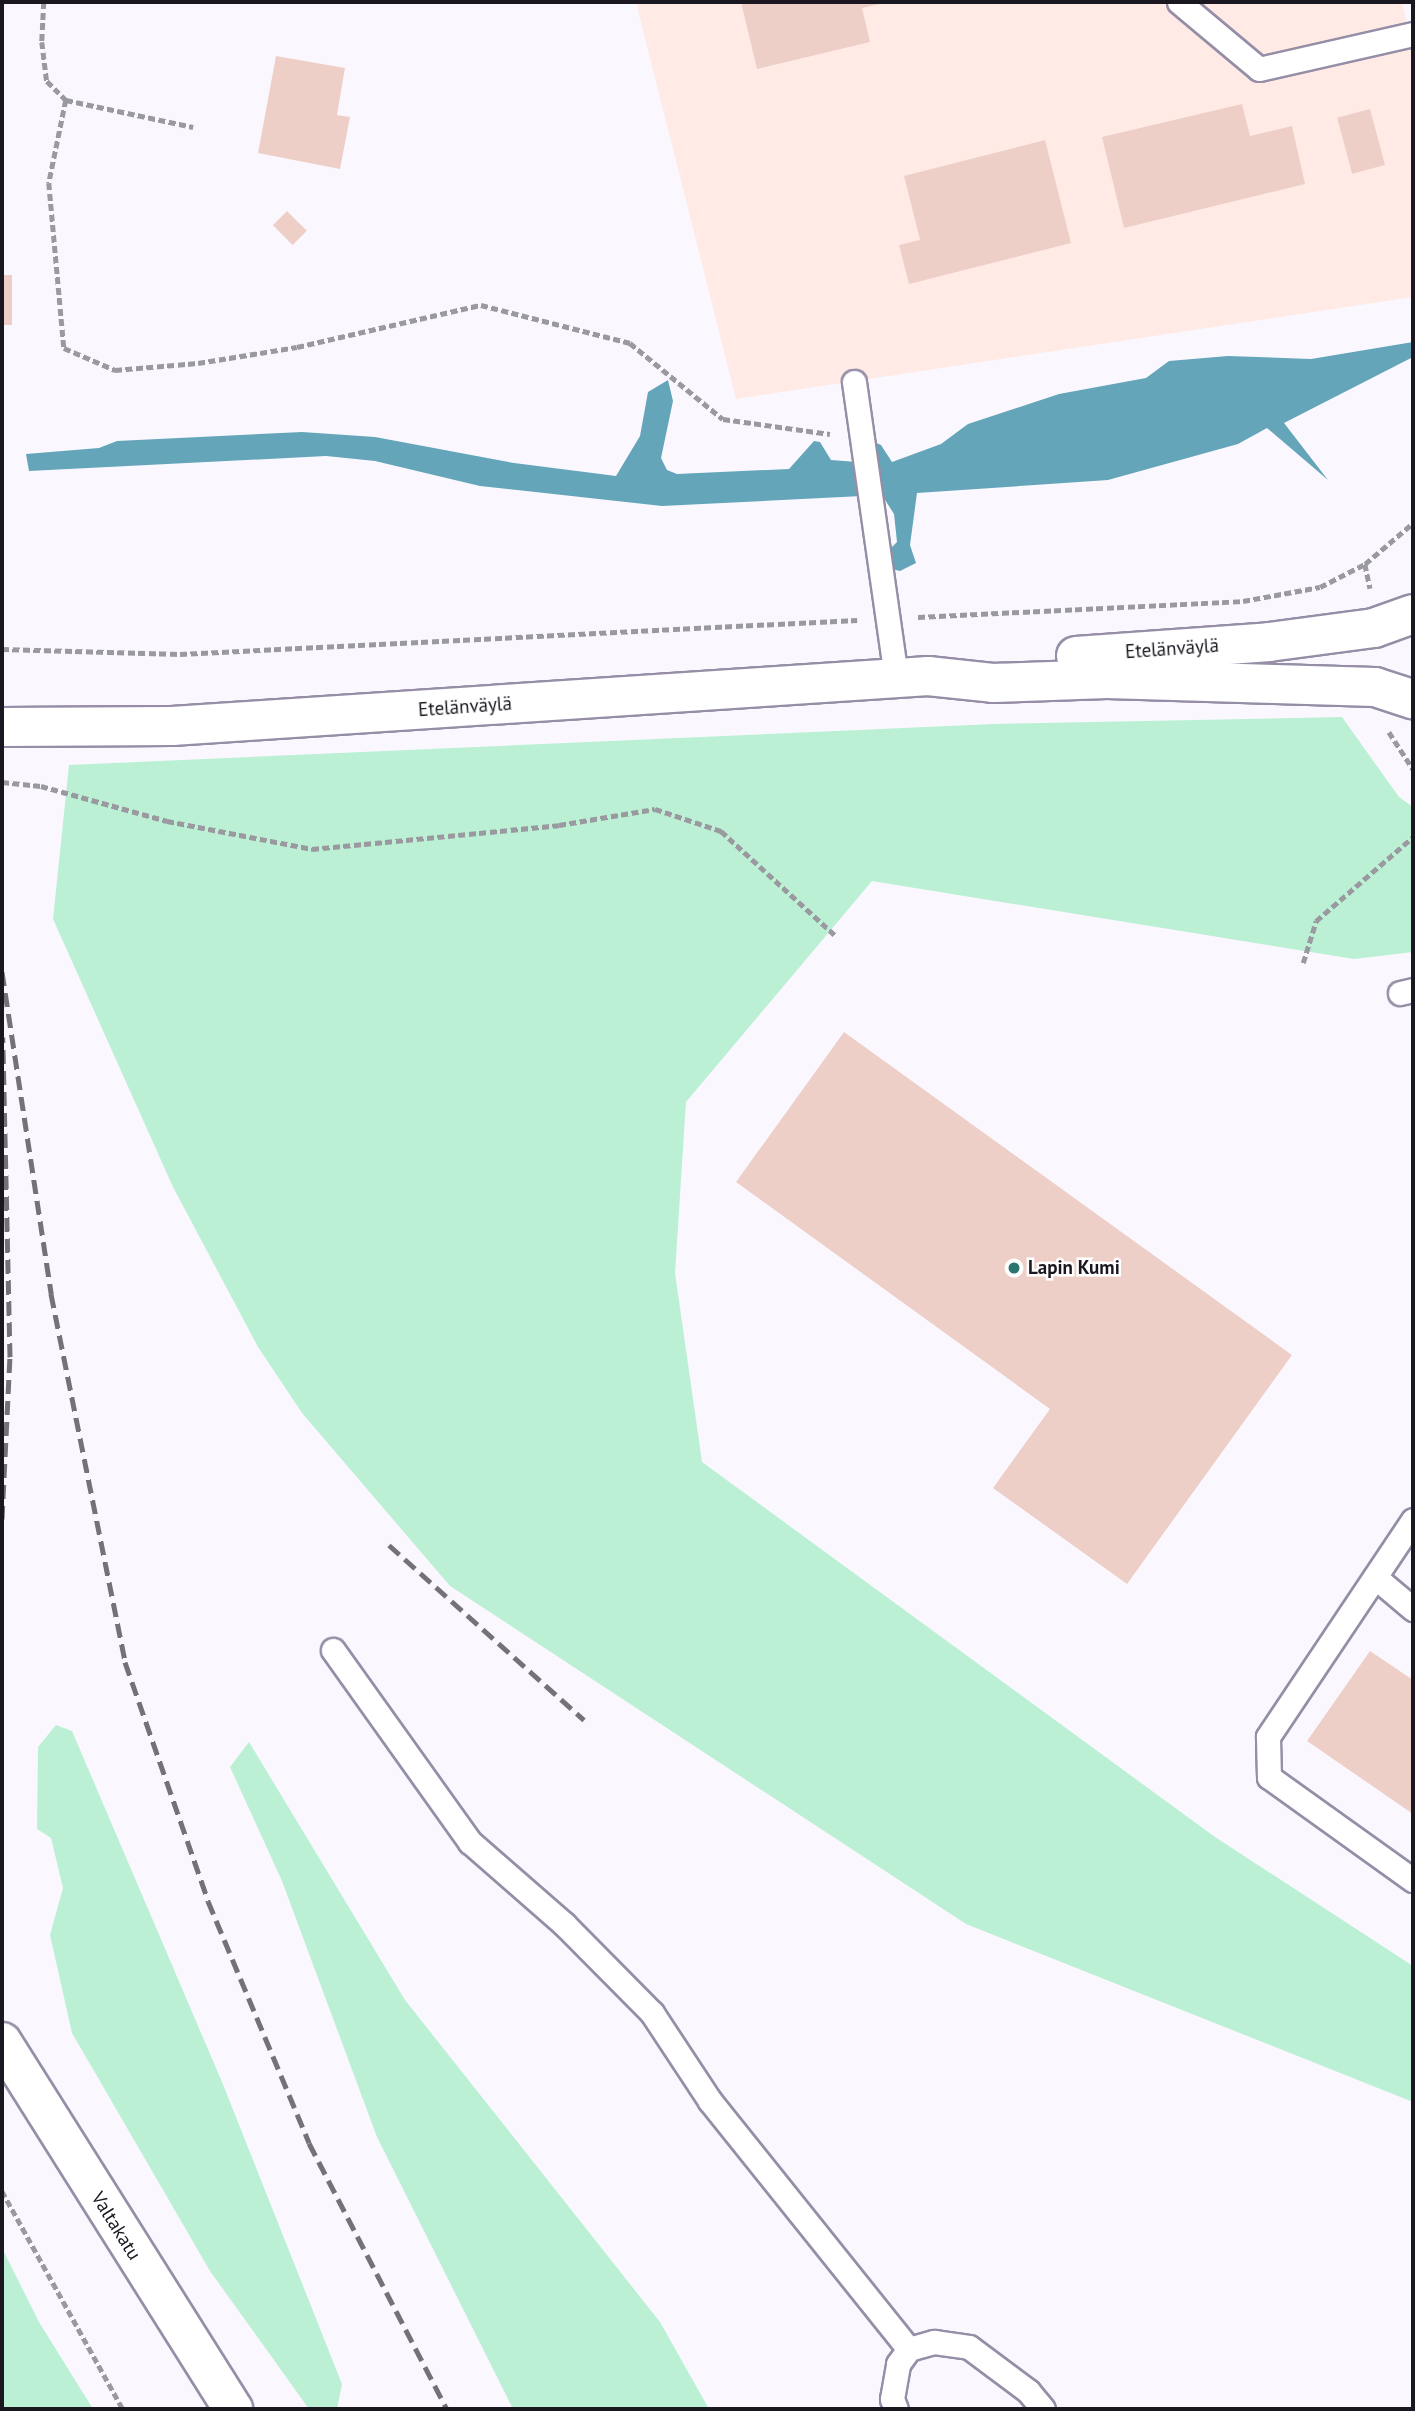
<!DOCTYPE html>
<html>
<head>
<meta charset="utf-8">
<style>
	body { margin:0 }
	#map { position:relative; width:1415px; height:2411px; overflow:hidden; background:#faf8fe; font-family:"PT Sans",sans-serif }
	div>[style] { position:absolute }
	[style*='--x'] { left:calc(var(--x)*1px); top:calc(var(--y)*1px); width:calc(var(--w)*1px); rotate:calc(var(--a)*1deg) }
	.industrial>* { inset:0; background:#ffeae6 }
	.green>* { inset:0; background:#bbf0d5 }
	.water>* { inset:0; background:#64a5ba }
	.building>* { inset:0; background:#eecfc8; transform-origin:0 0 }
	.path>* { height:4.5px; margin-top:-2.25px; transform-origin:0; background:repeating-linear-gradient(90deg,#9b99a0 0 7px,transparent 0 10.5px) }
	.roads { filter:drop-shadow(2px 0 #958ea6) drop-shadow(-2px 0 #958ea6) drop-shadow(0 2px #958ea6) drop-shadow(0 -2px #958ea6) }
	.service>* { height:23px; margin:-11.5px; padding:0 11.5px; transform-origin:11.5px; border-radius:11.5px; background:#fff }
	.secondary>* { height:38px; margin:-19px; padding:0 19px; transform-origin:19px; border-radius:19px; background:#fff }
	.rail>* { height:5px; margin-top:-2.5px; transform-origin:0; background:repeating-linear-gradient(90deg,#747179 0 14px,transparent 0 21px) }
	.dots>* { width:19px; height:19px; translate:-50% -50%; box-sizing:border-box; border:4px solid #fff; border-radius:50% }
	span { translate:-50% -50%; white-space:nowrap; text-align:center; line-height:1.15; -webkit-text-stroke:5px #fff; paint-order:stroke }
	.street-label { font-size:19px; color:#1a1720 }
	.poi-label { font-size:19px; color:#1a1720; font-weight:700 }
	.left { translate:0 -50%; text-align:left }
	.frame { position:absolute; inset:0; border:4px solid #1a1720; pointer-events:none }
</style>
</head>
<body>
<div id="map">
	<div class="industrial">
		<i style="clip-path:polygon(636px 2px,1402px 2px,1413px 48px,1413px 297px,736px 399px)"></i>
	</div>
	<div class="green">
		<i style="clip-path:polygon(1342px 717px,1399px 797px,1413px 807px,1413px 952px,1354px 959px,872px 881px,686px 1102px,675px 1273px,702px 1462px,1215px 1837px,1413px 1966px,1413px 2102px,966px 1924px,450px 1586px,302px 1413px,258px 1347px,173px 1187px,53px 919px,69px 765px,994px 724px)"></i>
		<i style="clip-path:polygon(56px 1725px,72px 1731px,222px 2082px,342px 2384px,337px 2409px,309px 2409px,210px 2271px,72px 2033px,50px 1935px,63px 1888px,51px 1838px,37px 1829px,38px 1747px)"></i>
		<i style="clip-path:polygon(249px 1742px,405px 2000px,660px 2322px,709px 2409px,513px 2409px,377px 2137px,282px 1881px,230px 1767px)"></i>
		<i style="clip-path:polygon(2px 2248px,39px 2322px,93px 2409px,2px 2409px)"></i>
	</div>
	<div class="water">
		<i style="clip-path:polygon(1413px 342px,1413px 357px,1284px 423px,1328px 480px,1267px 428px,1238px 444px,1108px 480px,917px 493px,910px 545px,916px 563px,900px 571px,892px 569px,889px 550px,897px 542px,894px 514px,882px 495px,662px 506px,480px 486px,375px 461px,326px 456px,29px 471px,26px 454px,99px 448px,117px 441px,302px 432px,375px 437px,514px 463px,616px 476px,640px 436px,648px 392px,668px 380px,673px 401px,661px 458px,667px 470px,677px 474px,789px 469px,814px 441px,820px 442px,831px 460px,857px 462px,870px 440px,881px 445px,892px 462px,941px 444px,968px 424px,1059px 394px,1146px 378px,1169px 361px,1228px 356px,1311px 359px)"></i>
	</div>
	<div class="building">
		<i style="clip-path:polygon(741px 2px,885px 2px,885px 3px,862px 8px,870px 42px,757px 69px)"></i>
		<i style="clip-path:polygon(276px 56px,345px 68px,337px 115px,350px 117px,340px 169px,258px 153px)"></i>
		<i style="clip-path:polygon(1242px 104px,1250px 136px,1292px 126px,1305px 184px,1124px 228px,1102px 137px)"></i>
		<i style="left:1370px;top:109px;width:58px;height:34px;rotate:75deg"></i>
		<i style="clip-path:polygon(1045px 140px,1071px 243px,909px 284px,899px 245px,920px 240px,904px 176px)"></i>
		<i style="left:287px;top:211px;width:28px;height:20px;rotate:45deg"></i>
		<i style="left:2px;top:275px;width:10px;height:50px"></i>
		<i style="clip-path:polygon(844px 1032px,1292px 1355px,1127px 1584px,993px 1488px,1050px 1409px,736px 1182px)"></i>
		<i style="clip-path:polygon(1370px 1651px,1413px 1680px,1413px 1814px,1307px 1741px)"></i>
	</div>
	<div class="path">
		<i style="--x:44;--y:2;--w:40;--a:92.9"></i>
		<i style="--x:42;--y:42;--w:39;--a:83"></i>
		<i style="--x:47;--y:81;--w:27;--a:45"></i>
		<i style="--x:66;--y:100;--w:130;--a:12"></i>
		<i style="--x:66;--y:100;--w:85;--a:101.6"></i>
		<i style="--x:49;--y:183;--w:166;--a:84.8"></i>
		<i style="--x:64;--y:348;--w:56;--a:23.3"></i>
		<i style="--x:115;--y:370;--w:83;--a:-4.8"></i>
		<i style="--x:198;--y:363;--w:100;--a:-9.2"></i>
		<i style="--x:297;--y:347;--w:189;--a:-12.9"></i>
		<i style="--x:481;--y:305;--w:154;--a:14.3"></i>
		<i style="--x:630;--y:343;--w:120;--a:39.3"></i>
		<i style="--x:723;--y:419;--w:108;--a:8"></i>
		<i style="--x:1365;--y:564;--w:25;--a:78"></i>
		<i style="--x:918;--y:617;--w:325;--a:-2.8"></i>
		<i style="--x:1243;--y:601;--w:78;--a:-10.3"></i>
		<i style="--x:1320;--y:587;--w:51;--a:-27.1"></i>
		<i style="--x:1365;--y:564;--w:63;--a:-40.5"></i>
		<i style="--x:2;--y:649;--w:178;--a:1.6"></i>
		<i style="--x:180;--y:654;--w:678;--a:-2.88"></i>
		<i style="--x:1389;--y:732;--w:44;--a:57"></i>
		<i style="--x:2;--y:782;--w:39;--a:6"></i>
		<i style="--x:41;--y:786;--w:131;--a:15.5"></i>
		<i style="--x:167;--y:821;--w:148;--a:10.9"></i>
		<i style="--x:312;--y:849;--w:248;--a:-5.5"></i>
		<i style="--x:559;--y:825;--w:97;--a:-9.5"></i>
		<i style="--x:655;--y:809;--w:70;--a:18.4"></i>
		<i style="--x:721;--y:831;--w:157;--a:42.4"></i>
		<i style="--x:1303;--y:963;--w:44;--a:-72.8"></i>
		<i style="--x:1316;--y:921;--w:128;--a:-40.9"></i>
		<i style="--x:2;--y:2191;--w:249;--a:61"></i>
	</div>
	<div class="roads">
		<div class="service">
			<i style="--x:1179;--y:2;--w:104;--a:39.9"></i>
			<i style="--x:1259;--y:69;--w:158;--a:-12.8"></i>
			<i style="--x:854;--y:382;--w:298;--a:81.9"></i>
			<i style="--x:1400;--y:993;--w:13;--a:-13"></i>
			<i style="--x:1413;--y:1520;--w:261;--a:123.8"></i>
			<i style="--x:1268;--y:1737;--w:40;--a:88.6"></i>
			<i style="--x:1269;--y:1777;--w:177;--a:35.6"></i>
			<i style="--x:1375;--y:1577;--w:50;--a:40.1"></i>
			<i style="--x:333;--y:1650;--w:236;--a:54.5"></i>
			<i style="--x:470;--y:1842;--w:125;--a:41.1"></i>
			<i style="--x:564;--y:1924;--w:125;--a:45.3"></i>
			<i style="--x:652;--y:2013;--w:105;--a:56.6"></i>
			<i style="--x:710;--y:2101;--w:318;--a:51.3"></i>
			<i style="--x:896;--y:2409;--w:11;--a:-112"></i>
			<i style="--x:892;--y:2399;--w:36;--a:-80"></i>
			<i style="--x:898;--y:2364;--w:19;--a:-54"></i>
			<i style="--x:909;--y:2349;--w:26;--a:-16"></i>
			<i style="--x:934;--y:2342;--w:35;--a:8"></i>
			<i style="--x:969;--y:2347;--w:74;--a:36.7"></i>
			<i style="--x:1028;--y:2391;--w:23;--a:50"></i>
		</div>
		<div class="secondary">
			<i style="--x:1076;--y:656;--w:194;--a:-4.1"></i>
			<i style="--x:1269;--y:642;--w:106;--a:-7.6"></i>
			<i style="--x:1374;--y:628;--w:41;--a:-19.7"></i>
			<i style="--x:2;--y:727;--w:170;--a:-0.3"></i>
			<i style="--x:172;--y:726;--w:758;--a:-3.78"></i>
			<i style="--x:928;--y:676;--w:65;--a:6.1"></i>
			<i style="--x:993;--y:683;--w:114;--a:-2"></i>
			<i style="--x:1107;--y:679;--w:268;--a:1.7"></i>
			<i style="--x:1375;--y:687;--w:40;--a:18"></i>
			<i style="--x:2;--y:2042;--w:434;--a:57.8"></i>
		</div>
	</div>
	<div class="rail">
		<i style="--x:2;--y:972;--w:326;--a:81.3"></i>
		<i style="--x:51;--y:1294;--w:375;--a:78.6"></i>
		<i style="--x:125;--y:1662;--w:253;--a:70.8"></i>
		<i style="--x:208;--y:1901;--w:262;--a:67.3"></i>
		<i style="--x:309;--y:2143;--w:300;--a:62.6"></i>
		<i style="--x:2;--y:1519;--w:162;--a:-87.2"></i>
		<i style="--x:10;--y:1357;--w:320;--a:-91.3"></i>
		<i style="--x:389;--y:1545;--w:262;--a:41.9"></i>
	</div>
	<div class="dots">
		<i style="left:1014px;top:1268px;background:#2c756f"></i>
	</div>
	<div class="street-label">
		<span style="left:1172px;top:649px;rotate:-4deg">Etelänväylä</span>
		<span style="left:465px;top:707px;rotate:-4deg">Etelänväylä</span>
		<span style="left:116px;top:2226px;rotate:58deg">Valtakatu</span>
	</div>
	<div class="poi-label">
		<span class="left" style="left:1028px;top:1268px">Lapin Kumi</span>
	</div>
	<div class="frame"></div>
</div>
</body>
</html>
